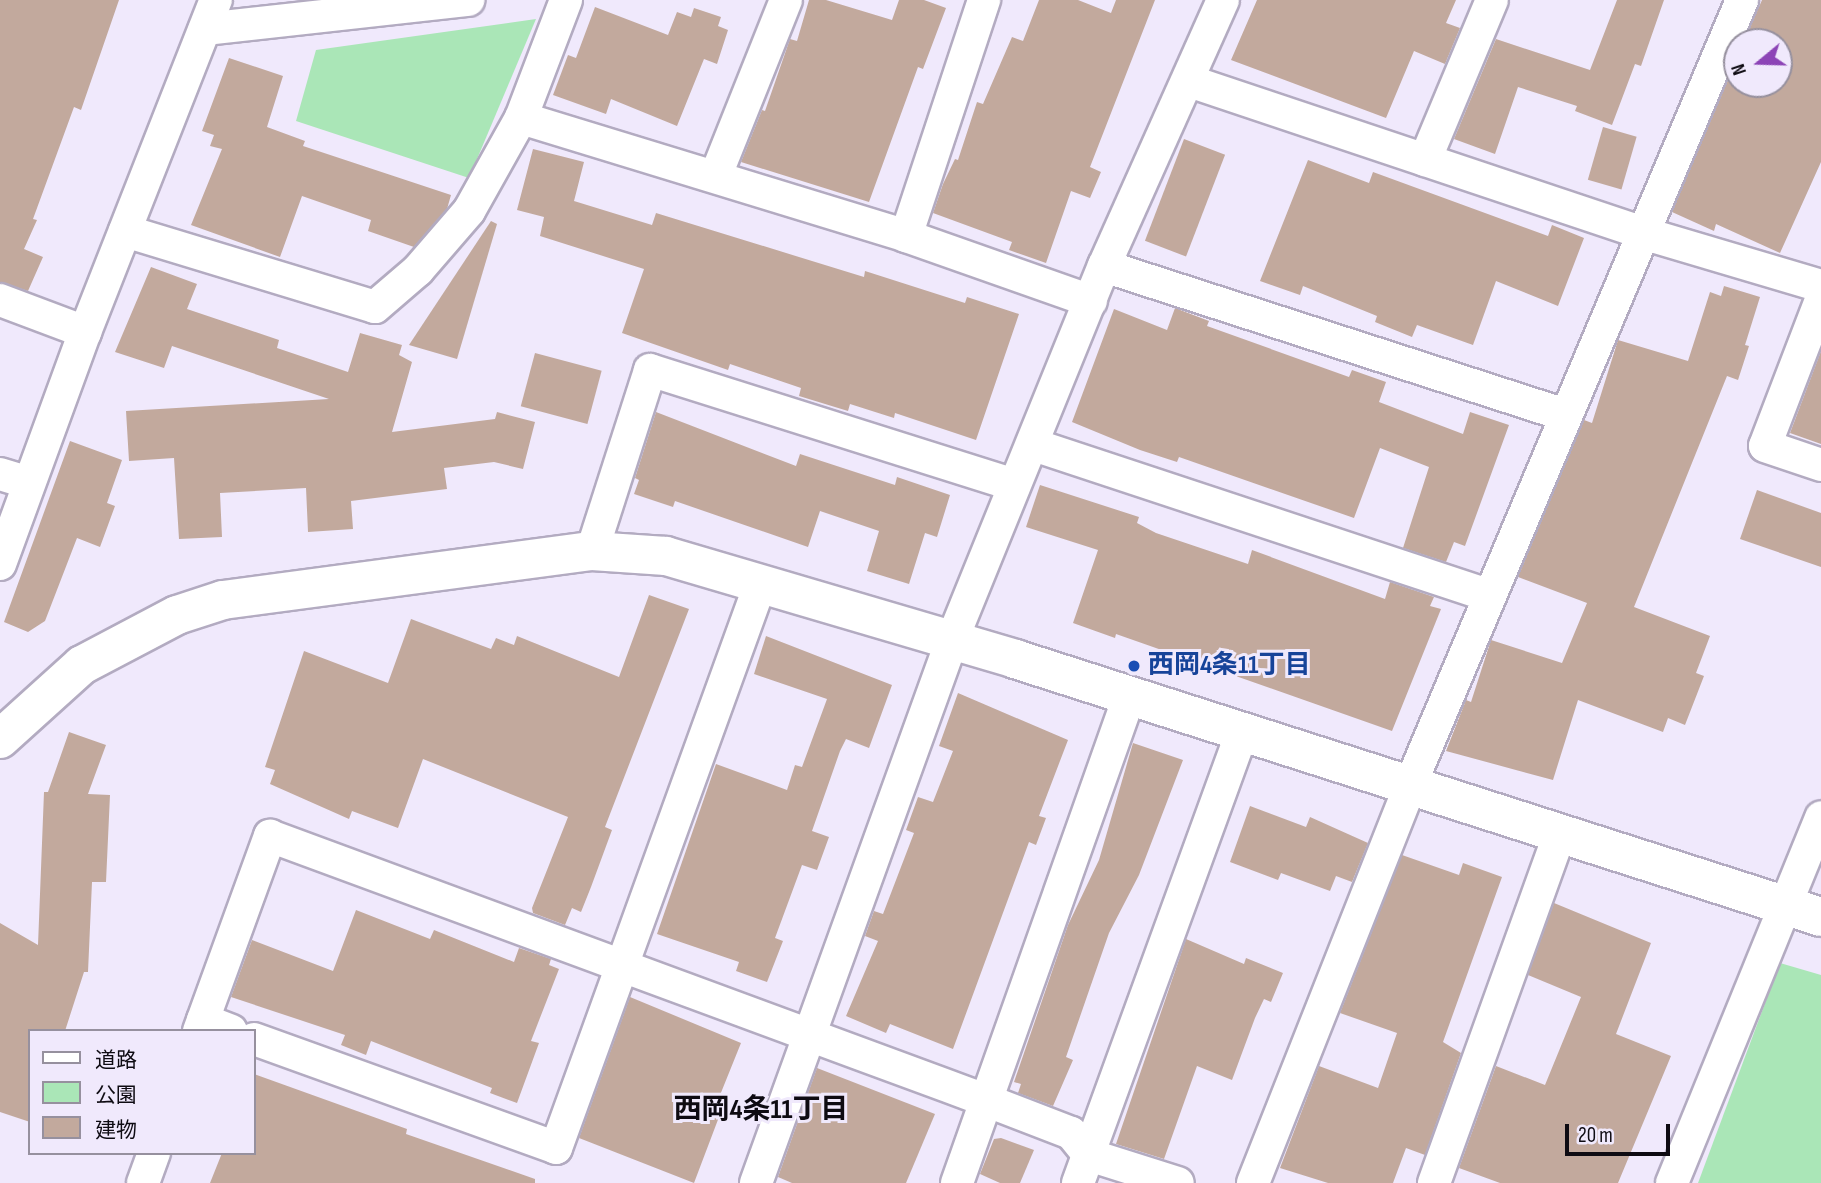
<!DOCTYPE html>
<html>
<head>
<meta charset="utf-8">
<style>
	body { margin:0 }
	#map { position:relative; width:1821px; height:1183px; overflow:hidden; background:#f0e9fc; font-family:"Sofia Sans Condensed","Noto Sans JP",sans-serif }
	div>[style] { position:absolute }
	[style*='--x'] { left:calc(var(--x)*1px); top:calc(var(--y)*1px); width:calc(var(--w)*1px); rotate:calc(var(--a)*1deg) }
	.green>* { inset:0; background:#aae6b7 }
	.building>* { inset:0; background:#c2a99d; transform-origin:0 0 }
	.roads { filter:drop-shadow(2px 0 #b3abc1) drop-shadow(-2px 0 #b3abc1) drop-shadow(0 2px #b3abc1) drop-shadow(0 -2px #b3abc1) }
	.street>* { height:32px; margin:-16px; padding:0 16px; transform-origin:16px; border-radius:16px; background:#fff }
	.secondary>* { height:38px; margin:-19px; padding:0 19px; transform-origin:19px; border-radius:19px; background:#fff }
	.dots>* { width:19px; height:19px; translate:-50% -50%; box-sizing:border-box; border:4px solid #f0e9fc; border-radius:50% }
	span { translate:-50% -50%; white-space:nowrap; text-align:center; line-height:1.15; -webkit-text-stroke:6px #f0e9fc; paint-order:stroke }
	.transit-label { font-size:26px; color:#164399; font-weight:700 }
	.left { translate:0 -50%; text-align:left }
	.neighbourhood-label { font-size:28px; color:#0e0b12; font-weight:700 }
	.legend { position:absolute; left:28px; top:1029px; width:228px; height:126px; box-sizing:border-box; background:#f0e9fc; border:2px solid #96909e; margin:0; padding:9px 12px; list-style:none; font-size:21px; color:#0e0b12 }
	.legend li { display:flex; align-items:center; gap:14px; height:35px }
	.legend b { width:35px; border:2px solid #96909e }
	.north { position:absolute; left:1723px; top:28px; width:70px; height:70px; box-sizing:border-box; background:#f0e9fc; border:2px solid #96909e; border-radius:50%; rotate:251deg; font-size:19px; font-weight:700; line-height:28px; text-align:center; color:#0e0b12 }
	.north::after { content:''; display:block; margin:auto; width:24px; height:32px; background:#8c44b6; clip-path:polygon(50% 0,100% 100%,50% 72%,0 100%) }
	.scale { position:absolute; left:1565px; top:1124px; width:105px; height:32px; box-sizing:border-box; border:4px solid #0e0b12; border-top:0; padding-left:9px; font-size:21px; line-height:24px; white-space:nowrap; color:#0e0b12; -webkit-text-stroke:5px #f0e9fc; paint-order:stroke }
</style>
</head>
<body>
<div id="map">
	<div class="green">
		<i style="clip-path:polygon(536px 19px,469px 178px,296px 121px,316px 50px)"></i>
		<i style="clip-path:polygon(1780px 963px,1821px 975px,1821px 1183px,1698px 1183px)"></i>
	</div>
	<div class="building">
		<i style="clip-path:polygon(0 0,119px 0,81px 110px,74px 107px,33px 219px,37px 220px,24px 249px,43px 257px,28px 291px,0 282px)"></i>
		<i style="clip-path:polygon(809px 0,826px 0,892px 20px,899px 0,924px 0,946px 8px,923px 69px,918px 67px,869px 202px,741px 162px,762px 110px,765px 111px,790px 39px,797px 41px)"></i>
		<i style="clip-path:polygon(1039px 0,1078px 0,1111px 13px,1116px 0,1155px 0,1090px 167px,1101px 172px,1090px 198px,1071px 191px,1046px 263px,1009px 250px,1012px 242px,933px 213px,943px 184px,955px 159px,958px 160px,977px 102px,983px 104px,1012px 37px,1023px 41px)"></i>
		<i style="clip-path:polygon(1257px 0,1456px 0,1446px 23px,1460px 28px,1445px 64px,1414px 51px,1386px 118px,1231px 60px)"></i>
		<i style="clip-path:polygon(1617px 0,1664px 0,1641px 66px,1635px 64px,1612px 125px,1575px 111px,1577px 106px,1518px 87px,1495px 154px,1454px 139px,1496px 39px,1590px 70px)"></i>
		<i style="clip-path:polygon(1762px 0,1821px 0,1821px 162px,1780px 253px,1716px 224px,1714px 231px,1672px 212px,1737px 59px,1737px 84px,1779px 84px,1779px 42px,1744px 42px)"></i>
		<i style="clip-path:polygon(595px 7px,668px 35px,677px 12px,691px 17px,694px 8px,721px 17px,718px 26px,728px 30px,717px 64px,704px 59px,677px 126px,611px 99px,606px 114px,553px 95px,568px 55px,576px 58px)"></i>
		<i style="clip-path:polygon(229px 58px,283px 76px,267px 127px,305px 141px,303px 146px,451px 195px,447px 209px,414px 247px,368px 231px,371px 220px,302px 196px,280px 257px,191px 225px,222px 149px,210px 146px,214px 135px,202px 131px)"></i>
		<i style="left:1603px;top:127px;width:35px;height:55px;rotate:16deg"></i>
		<i style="left:1184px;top:139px;width:44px;height:109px;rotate:21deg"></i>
		<i style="clip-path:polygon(533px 149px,584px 162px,574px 201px,652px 225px,656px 213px,864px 277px,865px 271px,965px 303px,967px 297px,1019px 314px,976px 440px,895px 413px,894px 418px,850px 404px,848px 411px,799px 396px,801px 388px,730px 364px,728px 370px,622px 333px,644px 269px,540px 236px,544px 217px,517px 210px)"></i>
		<i style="clip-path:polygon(1308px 160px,1369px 183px,1373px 172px,1548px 236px,1552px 225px,1584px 238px,1558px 306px,1496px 281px,1473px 345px,1417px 325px,1412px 337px,1375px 322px,1377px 316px,1303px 286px,1300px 295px,1260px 281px)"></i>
		<i style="clip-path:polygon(491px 221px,497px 224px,457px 359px,409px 345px)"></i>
		<i style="clip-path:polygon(151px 267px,197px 284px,187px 309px,279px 340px,277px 348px,348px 372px,360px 333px,402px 345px,399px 355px,412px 362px,392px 432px,495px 419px,497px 412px,535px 422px,523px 469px,494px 462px,444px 468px,447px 489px,351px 501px,353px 529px,308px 532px,306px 488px,220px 493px,222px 537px,179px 539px,174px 458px,129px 461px,126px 411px,329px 399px,172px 346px,164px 368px,115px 352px)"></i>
		<i style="clip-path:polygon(1724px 286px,1760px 297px,1745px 345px,1749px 346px,1738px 380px,1727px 376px,1634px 607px,1710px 636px,1696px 673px,1704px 676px,1685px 725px,1668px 718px,1663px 732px,1578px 700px,1553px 780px,1446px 751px,1466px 700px,1471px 702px,1491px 640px,1562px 663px,1587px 603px,1518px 577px,1584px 420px,1592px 423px,1618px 340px,1688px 361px,1710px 292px,1721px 296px)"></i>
		<i style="clip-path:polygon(1175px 308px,1209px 321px,1207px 326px,1349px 377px,1352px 370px,1386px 382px,1379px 402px,1463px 434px,1470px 412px,1509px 425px,1465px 546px,1454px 542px,1446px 562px,1403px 548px,1429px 467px,1380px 448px,1354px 518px,1179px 457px,1177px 462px,1140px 450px,1072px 422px,1114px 309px,1167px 330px)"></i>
		<i style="clip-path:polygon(1821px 351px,1821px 444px,1790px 433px)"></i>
		<i style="left:535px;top:353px;width:69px;height:55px;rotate:15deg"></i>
		<i style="clip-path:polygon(656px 412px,796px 466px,800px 454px,895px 485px,897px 477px,950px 495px,937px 537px,925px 533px,909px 584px,867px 571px,879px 531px,820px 511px,808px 547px,675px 501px,673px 507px,634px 494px,639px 480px,635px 478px)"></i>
		<i style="clip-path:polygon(70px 441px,122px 460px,107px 503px,115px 506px,100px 547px,77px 538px,45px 621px,28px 632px,4px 622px)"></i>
		<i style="clip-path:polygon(1040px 485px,1139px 517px,1137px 523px,1156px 533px,1248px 564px,1252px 550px,1385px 599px,1390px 582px,1434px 597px,1430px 606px,1441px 609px,1392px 731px,1116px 634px,1115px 638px,1073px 623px,1098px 550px,1026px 527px)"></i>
		<i style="clip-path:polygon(1757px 490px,1821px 513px,1821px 567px,1740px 539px)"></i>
		<i style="clip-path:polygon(649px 595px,689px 609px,605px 827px,612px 830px,591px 887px,581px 912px,572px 908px,565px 925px,533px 913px,532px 908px,568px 817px,423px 759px,398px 828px,352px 811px,349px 819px,270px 784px,275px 770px,265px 767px,304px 651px,388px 683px,411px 619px,491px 649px,496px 638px,514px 645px,517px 636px,619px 677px)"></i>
		<i style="clip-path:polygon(766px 636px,892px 685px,869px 748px,846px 739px,840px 751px,812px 831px,829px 837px,817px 870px,802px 865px,775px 938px,783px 941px,767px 982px,736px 971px,739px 962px,657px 934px,716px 764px,787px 790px,795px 765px,802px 767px,827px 699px,754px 674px)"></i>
		<i style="clip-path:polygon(958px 693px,1068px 740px,1039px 816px,1046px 818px,1036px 845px,1029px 842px,953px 1049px,890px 1024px,886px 1033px,846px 1016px,878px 941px,865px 936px,874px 911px,883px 914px,914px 833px,906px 830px,918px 797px,933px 802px,953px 751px,939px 746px)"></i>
		<i style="clip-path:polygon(69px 732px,106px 745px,88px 794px,110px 795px,106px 882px,92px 882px,88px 972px,84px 972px,65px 1031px,30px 1031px,30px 1122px,0 1112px,0 923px,38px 945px,44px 792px,48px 792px)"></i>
		<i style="clip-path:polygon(1133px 743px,1183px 760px,1139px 875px,1109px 933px,1066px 1057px,1073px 1060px,1053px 1106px,1018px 1093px,1021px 1084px,1014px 1082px,1068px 925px,1099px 860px)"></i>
		<i style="clip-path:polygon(1250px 806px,1306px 827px,1310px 817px,1368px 843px,1352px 882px,1336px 876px,1330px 891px,1281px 873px,1278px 880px,1230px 862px)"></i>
		<i style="clip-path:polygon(1402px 855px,1459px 875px,1463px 863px,1502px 877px,1443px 1042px,1461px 1053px,1425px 1155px,1406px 1148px,1393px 1183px,1328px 1183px,1280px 1168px,1319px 1066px,1378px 1088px,1397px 1033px,1340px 1013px)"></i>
		<i style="clip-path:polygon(1554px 903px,1651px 943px,1616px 1034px,1671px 1056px,1618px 1183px,1500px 1183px,1459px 1168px,1496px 1066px,1545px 1085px,1581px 997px,1528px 975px)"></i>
		<i style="clip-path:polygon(356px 910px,430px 939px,434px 930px,514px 962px,519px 948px,551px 959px,549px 965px,559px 969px,531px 1041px,539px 1043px,517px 1103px,490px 1093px,492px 1088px,371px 1041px,366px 1055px,341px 1045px,345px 1035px,231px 997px,252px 940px,333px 971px)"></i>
		<i style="clip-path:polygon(1186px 939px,1244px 964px,1246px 958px,1283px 973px,1271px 1002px,1264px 999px,1255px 1018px,1232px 1080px,1197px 1066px,1164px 1159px,1116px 1144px)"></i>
		<i style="clip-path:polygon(630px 997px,741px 1043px,712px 1115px,719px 1117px,694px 1183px,579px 1138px)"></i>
		<i style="clip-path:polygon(817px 1068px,935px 1114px,906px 1183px,792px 1183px,778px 1177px)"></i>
		<i style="clip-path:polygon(254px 1074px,407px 1129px,406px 1134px,535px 1179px,535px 1183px,210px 1183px,222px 1153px,254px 1153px)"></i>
		<i style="clip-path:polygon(1001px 1138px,1034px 1150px,1020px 1183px,1000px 1183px,980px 1174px,994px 1139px)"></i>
	</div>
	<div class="roads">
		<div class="street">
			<i style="--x:205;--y:29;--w:265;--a:-6.3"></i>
			<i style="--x:1189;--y:81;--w:478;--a:18.5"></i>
			<i style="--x:1642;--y:233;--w:187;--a:16.5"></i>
			<i style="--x:521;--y:118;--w:403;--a:17"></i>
			<i style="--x:906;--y:236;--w:196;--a:19.4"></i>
			<i style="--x:1425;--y:160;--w:173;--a:-67.3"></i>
			<i style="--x:716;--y:175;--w:188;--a:-68.2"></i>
			<i style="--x:125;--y:231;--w:261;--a:16.9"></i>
			<i style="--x:375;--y:307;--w:57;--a:-40.7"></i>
			<i style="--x:418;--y:270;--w:78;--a:-49.2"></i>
			<i style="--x:469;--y:211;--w:107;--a:-60.8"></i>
			<i style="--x:521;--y:118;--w:126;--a:-69.1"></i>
			<i style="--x:906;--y:236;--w:249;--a:-71.7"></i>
			<i style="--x:1104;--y:266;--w:485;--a:17.9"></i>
			<i style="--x:0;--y:300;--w:91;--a:20.6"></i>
			<i style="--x:1821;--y:300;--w:156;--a:111"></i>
			<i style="--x:1765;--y:446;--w:59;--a:18.7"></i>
			<i style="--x:1034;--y:445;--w:480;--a:18.3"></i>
			<i style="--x:0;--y:474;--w:30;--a:17"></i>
			<i style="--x:592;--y:551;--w:190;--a:-72.2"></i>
			<i style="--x:650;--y:370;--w:382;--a:17.5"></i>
			<i style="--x:0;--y:564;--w:247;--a:-69.9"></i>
			<i style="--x:85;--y:332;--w:357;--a:-68.5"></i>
			<i style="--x:203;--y:1020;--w:30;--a:21"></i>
			<i style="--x:199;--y:1031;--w:208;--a:-70"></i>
			<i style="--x:270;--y:836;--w:765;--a:20.26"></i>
			<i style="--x:988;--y:1101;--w:89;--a:21.1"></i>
			<i style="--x:1071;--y:1133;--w:28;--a:51"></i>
			<i style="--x:1089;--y:1155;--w:93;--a:17.5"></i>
			<i style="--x:254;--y:1039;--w:321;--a:19.8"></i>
			<i style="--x:556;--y:1148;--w:602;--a:-70.09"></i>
			<i style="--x:143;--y:1183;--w:32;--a:-70"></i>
			<i style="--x:756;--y:1183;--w:577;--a:-70.15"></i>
			<i style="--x:952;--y:640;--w:404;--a:-67.9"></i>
			<i style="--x:1104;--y:266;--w:291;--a:-65.9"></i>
			<i style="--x:957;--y:1183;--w:516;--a:-70.51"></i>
			<i style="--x:1078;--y:1183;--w:478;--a:-70"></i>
			<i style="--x:1253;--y:1183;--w:430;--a:-68.4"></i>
			<i style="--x:1411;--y:783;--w:850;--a:-67.08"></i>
			<i style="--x:1434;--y:1183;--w:372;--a:-70.2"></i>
			<i style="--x:1672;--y:1183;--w:395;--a:-67.8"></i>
		</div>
		<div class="secondary">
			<i style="--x:0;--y:739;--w:110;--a:-42.1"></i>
			<i style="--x:82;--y:665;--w:107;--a:-27.8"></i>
			<i style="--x:177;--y:615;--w:48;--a:-18.1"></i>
			<i style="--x:223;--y:600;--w:372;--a:-7.6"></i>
			<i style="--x:592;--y:551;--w:74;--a:3.9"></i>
			<i style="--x:666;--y:556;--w:364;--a:16.4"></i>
			<i style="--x:1015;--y:659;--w:846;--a:17.75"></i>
		</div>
	</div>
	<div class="dots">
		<i style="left:1134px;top:666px;background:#1a4fb4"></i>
	</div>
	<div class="transit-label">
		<span class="left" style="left:1148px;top:666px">西岡4条11丁目</span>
	</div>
	<div class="neighbourhood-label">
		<span style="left:761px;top:1110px">西岡4条11丁目</span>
	</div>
	<ul class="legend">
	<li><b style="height:9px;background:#fff"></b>道路</li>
	<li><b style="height:19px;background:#aae6b7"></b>公園</li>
	<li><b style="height:19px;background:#c2a99d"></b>建物</li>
	</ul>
	<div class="north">N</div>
	<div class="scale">20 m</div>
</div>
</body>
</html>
